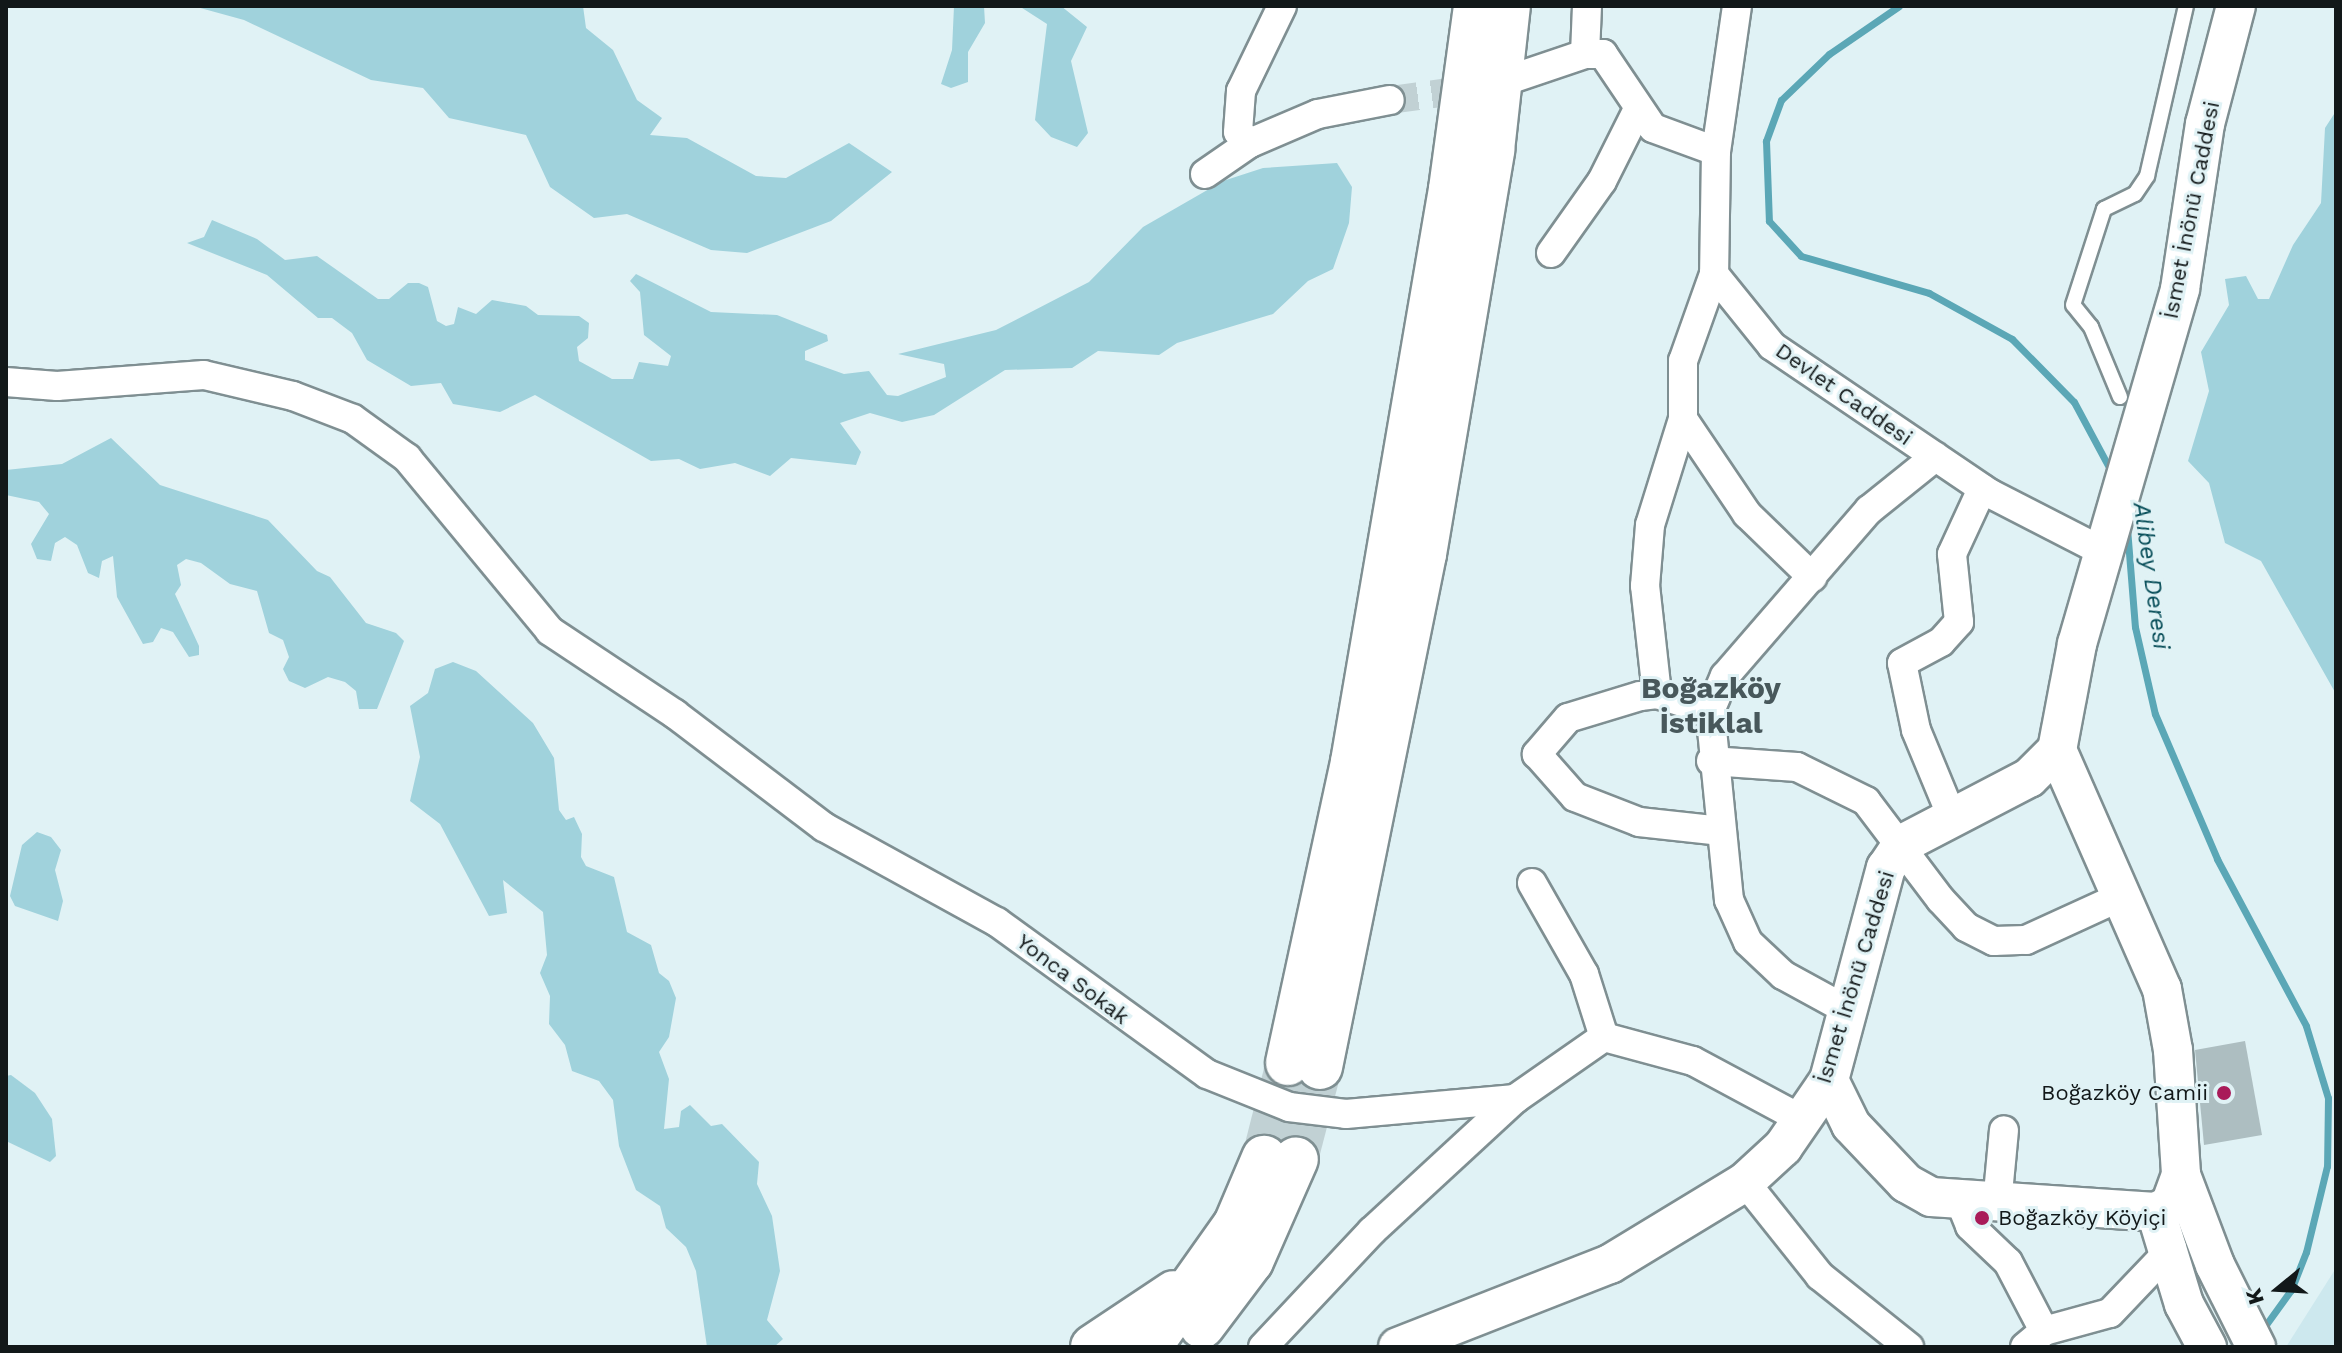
<!DOCTYPE html>
<html>
<head>
<meta charset="utf-8">
<style>
	body { margin:0 }
	#map { position:relative; width:2342px; height:1353px; overflow:hidden; background:#e0f2f5; font-family:"Work Sans",sans-serif }
	div>[style] { position:absolute }
	[style*='--x'] { left:calc(var(--x)*1px); top:calc(var(--y)*1px); width:calc(var(--w)*1px); rotate:calc(var(--a)*1deg) }
	.built>* { inset:0; background:#cde8ee }
	.green>* { inset:0; background:#a0d2dc }
	.stream>* { height:7px; margin:-3.5px; padding:0 3.5px; transform-origin:3.5px; border-radius:3.5px; background:#5ba7b6 }
	.building>* { inset:0; background:#adbec1 }
	.street-tunnel>* { height:28px; margin-top:-14px; transform-origin:0; background:repeating-linear-gradient(90deg,#c1d1d4 0 28px,transparent 0 42px) }
	.primary-tunnel>* { height:44px; margin-top:-22px; transform-origin:0; background:repeating-linear-gradient(90deg,#c1d1d4 0 44px,transparent 0 66px) }
	.roads { filter:drop-shadow(2px 0 #7f8f92) drop-shadow(-2px 0 #7f8f92) drop-shadow(0 2px #7f8f92) drop-shadow(0 -2px #7f8f92) }
	.lane>* { height:14px; margin:-7px; padding:0 7px; transform-origin:7px; border-radius:7px; background:#fff }
	.street>* { height:28px; margin:-14px; padding:0 14px; transform-origin:14px; border-radius:14px; background:#fff }
	.secondary>* { height:38px; margin:-19px; padding:0 19px; transform-origin:19px; border-radius:19px; background:#fff }
	.primary>* { height:44px; margin:-22px; padding:0 22px; transform-origin:22px; border-radius:22px; background:#fff }
	.dots>* { width:22px; height:22px; translate:-50% -50%; box-sizing:border-box; border:4px solid #e0f2f5; border-radius:50% }
	span { translate:-50% -50%; white-space:nowrap; text-align:center; line-height:1.15; -webkit-text-stroke:6px #e0f2f5; paint-order:stroke }
	.street-label { font-size:22px; color:#121819 }
	.poi-label { font-size:22px; color:#121819 }
	.right { translate:-100% -50%; text-align:right }
	.left { translate:0 -50%; text-align:left }
	.water-label { font-size:24px; color:#084e59; font-style:italic }
	.district-label { font-size:30px; color:#48585b; font-weight:700 }
	.frame { position:absolute; inset:0; border:8px solid #121819; pointer-events:none }
	.north { position:absolute; left:2238px; top:1249px; width:80px; height:80px; -webkit-text-stroke:6px #e0f2f5; paint-order:stroke; rotate:252deg; font-size:22px; font-weight:700; line-height:32px; text-align:center; color:#121819 }
	.north::after { content:''; display:block; margin:auto; width:28px; height:36px; background:#121819; clip-path:polygon(50% 0,100% 100%,50% 72%,0 100%) }
</style>
</head>
<body>
<div id="map">
	<div class="built">
		<i style="clip-path:polygon(2336px 1268px,2336px 1347px,2286px 1347px)"></i>
	</div>
	<div class="green">
		<i style="clip-path:polygon(193px 6px,583px 6px,586px 28px,613px 50px,637px 100px,662px 118px,650px 135px,687px 138px,756px 176px,786px 178px,849px 143px,892px 172px,831px 221px,747px 253px,711px 250px,627px 214px,594px 218px,550px 187px,526px 135px,449px 118px,423px 88px,371px 80px,244px 20px)"></i>
		<i style="clip-path:polygon(954px 6px,984px 6px,985px 23px,968px 52px,968px 82px,951px 88px,941px 84px,952px 50px)"></i>
		<i style="clip-path:polygon(1019px 6px,1061px 6px,1087px 27px,1071px 61px,1088px 133px,1077px 147px,1051px 137px,1035px 120px,1047px 24px)"></i>
		<i style="clip-path:polygon(2336px 111px,2336px 694px,2261px 561px,2225px 543px,2209px 483px,2188px 461px,2209px 391px,2201px 352px,2229px 305px,2225px 279px,2246px 276px,2258px 299px,2269px 299px,2293px 245px,2321px 203px,2325px 128px)"></i>
		<i style="clip-path:polygon(1337px 163px,1352px 187px,1349px 223px,1333px 269px,1308px 281px,1273px 314px,1177px 343px,1159px 355px,1098px 351px,1072px 368px,1005px 370px,934px 415px,902px 422px,870px 413px,840px 423px,861px 452px,856px 465px,791px 458px,770px 476px,735px 463px,700px 469px,679px 459px,651px 461px,535px 395px,500px 412px,453px 404px,441px 383px,411px 386px,367px 360px,352px 333px,332px 318px,318px 318px,267px 275px,187px 243px,204px 237px,212px 220px,257px 239px,285px 260px,317px 256px,378px 299px,389px 299px,408px 283px,419px 283px,428px 287px,437px 321px,446px 326px,454px 324px,458px 307px,476px 314px,492px 300px,526px 306px,538px 315px,579px 316px,589px 323px,588px 338px,577px 347px,579px 361px,612px 379px,633px 379px,639px 362px,668px 366px,671px 356px,644px 335px,640px 292px,630px 281px,636px 274px,711px 312px,777px 315px,827px 335px,828px 341px,805px 351px,805px 360px,844px 374px,869px 371px,887px 395px,898px 396px,946px 377px,944px 364px,898px 354px,996px 330px,1089px 282px,1143px 227px,1223px 181px,1263px 168px)"></i>
		<i style="clip-path:polygon(111px 438px,160px 485px,268px 520px,317px 571px,330px 577px,366px 623px,396px 633px,404px 641px,377px 709px,359px 709px,356px 691px,345px 682px,328px 677px,305px 688px,289px 681px,283px 669px,289px 657px,283px 640px,269px 633px,257px 591px,230px 584px,201px 563px,186px 559px,177px 565px,181px 585px,175px 594px,199px 646px,199px 655px,189px 657px,173px 632px,161px 628px,153px 642px,143px 644px,117px 597px,113px 556px,102px 561px,99px 578px,88px 573px,77px 545px,65px 537px,55px 543px,51px 561px,37px 559px,31px 544px,49px 514px,39px 502px,6px 495px,6px 470px,62px 464px)"></i>
		<i style="clip-path:polygon(453px 662px,476px 671px,533px 723px,554px 758px,559px 810px,566px 820px,574px 817px,582px 834px,581px 857px,586px 866px,614px 877px,627px 932px,651px 945px,659px 973px,669px 981px,676px 998px,669px 1037px,659px 1052px,669px 1079px,664px 1129px,679px 1127px,681px 1111px,690px 1105px,711px 1126px,722px 1124px,759px 1162px,757px 1184px,772px 1216px,780px 1271px,767px 1320px,783px 1339px,774px 1347px,707px 1347px,696px 1271px,686px 1247px,666px 1228px,660px 1206px,636px 1190px,619px 1146px,613px 1100px,599px 1081px,572px 1071px,565px 1045px,549px 1024px,550px 996px,540px 973px,547px 955px,543px 912px,503px 880px,507px 913px,489px 916px,440px 824px,410px 801px,420px 757px,410px 706px,428px 693px,435px 669px)"></i>
		<i style="clip-path:polygon(37px 832px,51px 837px,61px 850px,55px 870px,63px 901px,58px 921px,15px 906px,10px 896px,22px 845px)"></i>
		<i style="clip-path:polygon(11px 1075px,35px 1093px,52px 1119px,56px 1156px,50px 1162px,6px 1141px,6px 1076px)"></i>
	</div>
	<div class="stream">
		<i style="--x:1899;--y:6;--w:85;--a:145.6"></i>
		<i style="--x:1829;--y:54;--w:66;--a:136.2"></i>
		<i style="--x:1781;--y:100;--w:44;--a:110.1"></i>
		<i style="--x:1766;--y:141;--w:80;--a:87.9"></i>
		<i style="--x:1769;--y:221;--w:47;--a:47.6"></i>
		<i style="--x:1801;--y:256;--w:133;--a:16.1"></i>
		<i style="--x:1929;--y:293;--w:95;--a:29"></i>
		<i style="--x:2012;--y:339;--w:88;--a:45.5"></i>
		<i style="--x:2074;--y:402;--w:81;--a:61.8"></i>
		<i style="--x:2127;--y:528;--w:99;--a:85.4"></i>
		<i style="--x:2135;--y:627;--w:89;--a:77.1"></i>
		<i style="--x:2155;--y:714;--w:158;--a:66.8"></i>
		<i style="--x:2217;--y:859;--w:189;--a:61.9"></i>
		<i style="--x:2306;--y:1026;--w:75;--a:73"></i>
		<i style="--x:2328;--y:1098;--w:68;--a:90.8"></i>
		<i style="--x:2327;--y:1166;--w:89;--a:103.7"></i>
		<i style="--x:2306;--y:1252;--w:41;--a:111.5"></i>
		<i style="--x:2291;--y:1290;--w:49;--a:125.9"></i>
	</div>
	<div class="building">
		<i style="clip-path:polygon(2245px 1041px,2262px 1135px,2204px 1145px,2195px 1050px)"></i>
	</div>
	<div class="street-tunnel">
		<i style="--x:1390;--y:100;--w:90;--a:-7.7"></i>
	</div>
	<div class="primary-tunnel">
		<i style="--x:1264;--y:1158;--w:98;--a:-75.8"></i>
		<i style="--x:1296;--y:1159;--w:95;--a:-75.4"></i>
	</div>
	<div class="roads">
		<div class="lane">
			<i style="--x:2120;--y:397;--w:76;--a:-112.5"></i>
			<i style="--x:2091;--y:327;--w:28;--a:-129"></i>
			<i style="--x:2073;--y:305;--w:101;--a:-72.1"></i>
			<i style="--x:2104;--y:209;--w:34;--a:-26"></i>
			<i style="--x:2135;--y:194;--w:22;--a:-56"></i>
			<i style="--x:2147;--y:176;--w:174;--a:-77.1"></i>
		</div>
		<div class="street">
			<i style="--x:1737;--y:6;--w:147;--a:98.2"></i>
			<i style="--x:1716;--y:151;--w:123;--a:90.9"></i>
			<i style="--x:1714;--y:274;--w:92;--a:51.1"></i>
			<i style="--x:1772;--y:346;--w:264;--a:34.1"></i>
			<i style="--x:1991;--y:494;--w:125;--a:27.2"></i>
			<i style="--x:1585;--y:54;--w:48;--a:-87.6"></i>
			<i style="--x:1514;--y:78;--w:75;--a:-18.7"></i>
			<i style="--x:1585;--y:54;--w:18;--a:0"></i>
			<i style="--x:1603;--y:54;--w:89;--a:56"></i>
			<i style="--x:1653;--y:128;--w:67;--a:20.1"></i>
			<i style="--x:1250;--y:143;--w:16;--a:-137"></i>
			<i style="--x:1238;--y:132;--w:41;--a:-85.8"></i>
			<i style="--x:1241;--y:91;--w:94;--a:-64.2"></i>
			<i style="--x:1205;--y:174;--w:55;--a:-34.6"></i>
			<i style="--x:1250;--y:143;--w:74;--a:-23.1"></i>
			<i style="--x:1318;--y:114;--w:73;--a:-11"></i>
			<i style="--x:1551;--y:253;--w:88;--a:-54.7"></i>
			<i style="--x:1602;--y:181;--w:78;--a:-63.4"></i>
			<i style="--x:1714;--y:274;--w:92;--a:109.6"></i>
			<i style="--x:1683;--y:361;--w:58;--a:90"></i>
			<i style="--x:1683;--y:419;--w:115;--a:56"></i>
			<i style="--x:1747;--y:514;--w:91;--a:44.1"></i>
			<i style="--x:6;--y:382;--w:51;--a:4.5"></i>
			<i style="--x:57;--y:386;--w:147;--a:-4.3"></i>
			<i style="--x:204;--y:375;--w:91;--a:13.3"></i>
			<i style="--x:293;--y:396;--w:64;--a:21"></i>
			<i style="--x:353;--y:419;--w:67;--a:35.8"></i>
			<i style="--x:407;--y:458;--w:224;--a:50.4"></i>
			<i style="--x:550;--y:631;--w:150;--a:33.6"></i>
			<i style="--x:675;--y:714;--w:187;--a:37.2"></i>
			<i style="--x:824;--y:827;--w:197;--a:28.8"></i>
			<i style="--x:997;--y:922;--w:259;--a:35.9"></i>
			<i style="--x:1207;--y:1074;--w:88;--a:21.9"></i>
			<i style="--x:1289;--y:1107;--w:57;--a:7"></i>
			<i style="--x:1346;--y:1114;--w:170;--a:-5.1"></i>
			<i style="--x:1657;--y:694;--w:109;--a:-96.3"></i>
			<i style="--x:1645;--y:586;--w:61;--a:-85.3"></i>
			<i style="--x:1650;--y:525;--w:111;--a:-72.7"></i>
			<i style="--x:1710;--y:711;--w:56;--a:-162.2"></i>
			<i style="--x:1657;--y:694;--w:17;--a:173"></i>
			<i style="--x:1640;--y:696;--w:75;--a:163"></i>
			<i style="--x:1568;--y:718;--w:48;--a:130.7"></i>
			<i style="--x:1537;--y:754;--w:57;--a:48.5"></i>
			<i style="--x:1575;--y:797;--w:69;--a:21.3"></i>
			<i style="--x:1639;--y:822;--w:83;--a:6.2"></i>
			<i style="--x:1711;--y:761;--w:86;--a:4"></i>
			<i style="--x:1797;--y:767;--w:77;--a:26.2"></i>
			<i style="--x:1866;--y:801;--w:124;--a:52.9"></i>
			<i style="--x:1941;--y:900;--w:37;--a:47"></i>
			<i style="--x:1966;--y:927;--w:31;--a:27"></i>
			<i style="--x:1994;--y:941;--w:32;--a:-2"></i>
			<i style="--x:2026;--y:940;--w:106;--a:-24.6"></i>
			<i style="--x:1952;--y:817;--w:94;--a:-112.5"></i>
			<i style="--x:1916;--y:730;--w:68;--a:-101.8"></i>
			<i style="--x:1902;--y:663;--w:44;--a:-28.3"></i>
			<i style="--x:1941;--y:642;--w:27;--a:-48"></i>
			<i style="--x:1959;--y:622;--w:68;--a:-95.9"></i>
			<i style="--x:1952;--y:554;--w:72;--a:-65.2"></i>
			<i style="--x:1532;--y:883;--w:105;--a:60.3"></i>
			<i style="--x:1584;--y:974;--w:66;--a:72.4"></i>
			<i style="--x:1847;--y:1010;--w:73;--a:-151.3"></i>
			<i style="--x:1783;--y:975;--w:48;--a:-136.7"></i>
			<i style="--x:1748;--y:942;--w:46;--a:-114.3"></i>
			<i style="--x:1729;--y:900;--w:190;--a:-95.7"></i>
			<i style="--x:1710;--y:711;--w:38;--a:-67"></i>
			<i style="--x:1725;--y:676;--w:220;--a:-49.1"></i>
			<i style="--x:1869;--y:510;--w:85;--a:-38.8"></i>
			<i style="--x:1745;--y:1182;--w:120;--a:51.4"></i>
			<i style="--x:1820;--y:1276;--w:114;--a:38.6"></i>
			<i style="--x:1960;--y:1201;--w:27;--a:68"></i>
			<i style="--x:1970;--y:1226;--w:52;--a:43.5"></i>
			<i style="--x:2008;--y:1262;--w:78;--a:62.4"></i>
			<i style="--x:1997;--y:1204;--w:74;--a:-84.6"></i>
			<i style="--x:1263;--y:1347;--w:159;--a:-46.8"></i>
			<i style="--x:1372;--y:1231;--w:195;--a:-42.7"></i>
			<i style="--x:1515;--y:1099;--w:108;--a:-34.9"></i>
			<i style="--x:1604;--y:1037;--w:92;--a:15.1"></i>
			<i style="--x:1693;--y:1061;--w:125;--a:28.2"></i>
			<i style="--x:2025;--y:1347;--w:25;--a:-40"></i>
			<i style="--x:2044;--y:1331;--w:68;--a:-15.3"></i>
			<i style="--x:2110;--y:1313;--w:90;--a:-46.4"></i>
		</div>
		<div class="secondary">
			<i style="--x:2057;--y:750;--w:261;--a:66.3"></i>
			<i style="--x:2162;--y:989;--w:62;--a:79.8"></i>
			<i style="--x:2173;--y:1050;--w:125;--a:86.3"></i>
			<i style="--x:2181;--y:1175;--w:96;--a:69.3"></i>
			<i style="--x:2215;--y:1265;--w:92;--a:63.4"></i>
			<i style="--x:1829;--y:1080;--w:50;--a:63.9"></i>
			<i style="--x:1851;--y:1125;--w:80;--a:46.5"></i>
			<i style="--x:1906;--y:1183;--w:29;--a:29"></i>
			<i style="--x:1931;--y:1197;--w:225;--a:3.8"></i>
			<i style="--x:2156;--y:1212;--w:16;--a:-27"></i>
			<i style="--x:2170;--y:1205;--w:32;--a:-70"></i>
			<i style="--x:2156;--y:1212;--w:96;--a:73.1"></i>
			<i style="--x:2184;--y:1304;--w:49;--a:61.9"></i>
			<i style="--x:1398;--y:1347;--w:228;--a:-21.4"></i>
			<i style="--x:1610;--y:1264;--w:158;--a:-31.3"></i>
			<i style="--x:1745;--y:1182;--w:52;--a:-42.6"></i>
			<i style="--x:1783;--y:1147;--w:81;--a:-55.5"></i>
			<i style="--x:1829;--y:1080;--w:220;--a:-75"></i>
			<i style="--x:1886;--y:868;--w:29;--a:-56"></i>
			<i style="--x:1902;--y:844;--w:143;--a:-27.5"></i>
			<i style="--x:2029;--y:778;--w:40;--a:-45"></i>
			<i style="--x:2057;--y:750;--w:108;--a:-79.3"></i>
			<i style="--x:2077;--y:644;--w:370;--a:-73.8"></i>
			<i style="--x:2180;--y:289;--w:167;--a:-81.4"></i>
			<i style="--x:2205;--y:124;--w:122;--a:-75.3"></i>
		</div>
		<div class="primary">
			<i style="--x:1288;--y:1063;--w:308;--a:-77.8"></i>
			<i style="--x:1353;--y:762;--w:581;--a:-80.29"></i>
			<i style="--x:1451;--y:189;--w:185;--a:-82.2"></i>
			<i style="--x:1320;--y:1067;--w:523;--a:-78.54"></i>
			<i style="--x:1424;--y:554;--w:410;--a:-80.4"></i>
			<i style="--x:1492;--y:150;--w:145;--a:-83.7"></i>
			<i style="--x:1202;--y:1326;--w:81;--a:-53"></i>
			<i style="--x:1251;--y:1261;--w:111;--a:-66.2"></i>
			<i style="--x:1093;--y:1347;--w:97;--a:-33.7"></i>
			<i style="--x:1149;--y:1347;--w:151;--a:-54.7"></i>
			<i style="--x:1236;--y:1224;--w:72;--a:-67"></i>
		</div>
	</div>
	<div class="dots">
		<i style="left:2224px;top:1093px;background:#a91b59"></i>
		<i style="left:1982px;top:1218px;background:#a91b59"></i>
	</div>
	<div class="street-label">
		<span style="left:2191px;top:210px;rotate:-79deg">İsmet İnönü Caddesi</span>
		<span style="left:1844px;top:394px;rotate:35deg">Devlet Caddesi</span>
		<span style="left:1855px;top:977px;rotate:-73deg">İsmet İnönü Caddesi</span>
		<span style="left:1073px;top:979px;rotate:37deg">Yonca Sokak</span>
	</div>
	<div class="poi-label">
		<span class="right" style="left:2208px;top:1093px">Boğazköy Camii</span>
		<span class="left" style="left:1998px;top:1218px">Boğazköy Köyiçi</span>
	</div>
	<div class="water-label">
		<span style="left:2151px;top:576px;rotate:82deg">Alibey Deresi</span>
	</div>
	<div class="district-label">
		<span style="left:1711px;top:705px">Boğazköy<br>İstiklal</span>
	</div>
	<div class="frame"></div>
	<div class="north">K</div>
</div>
</body>
</html>
